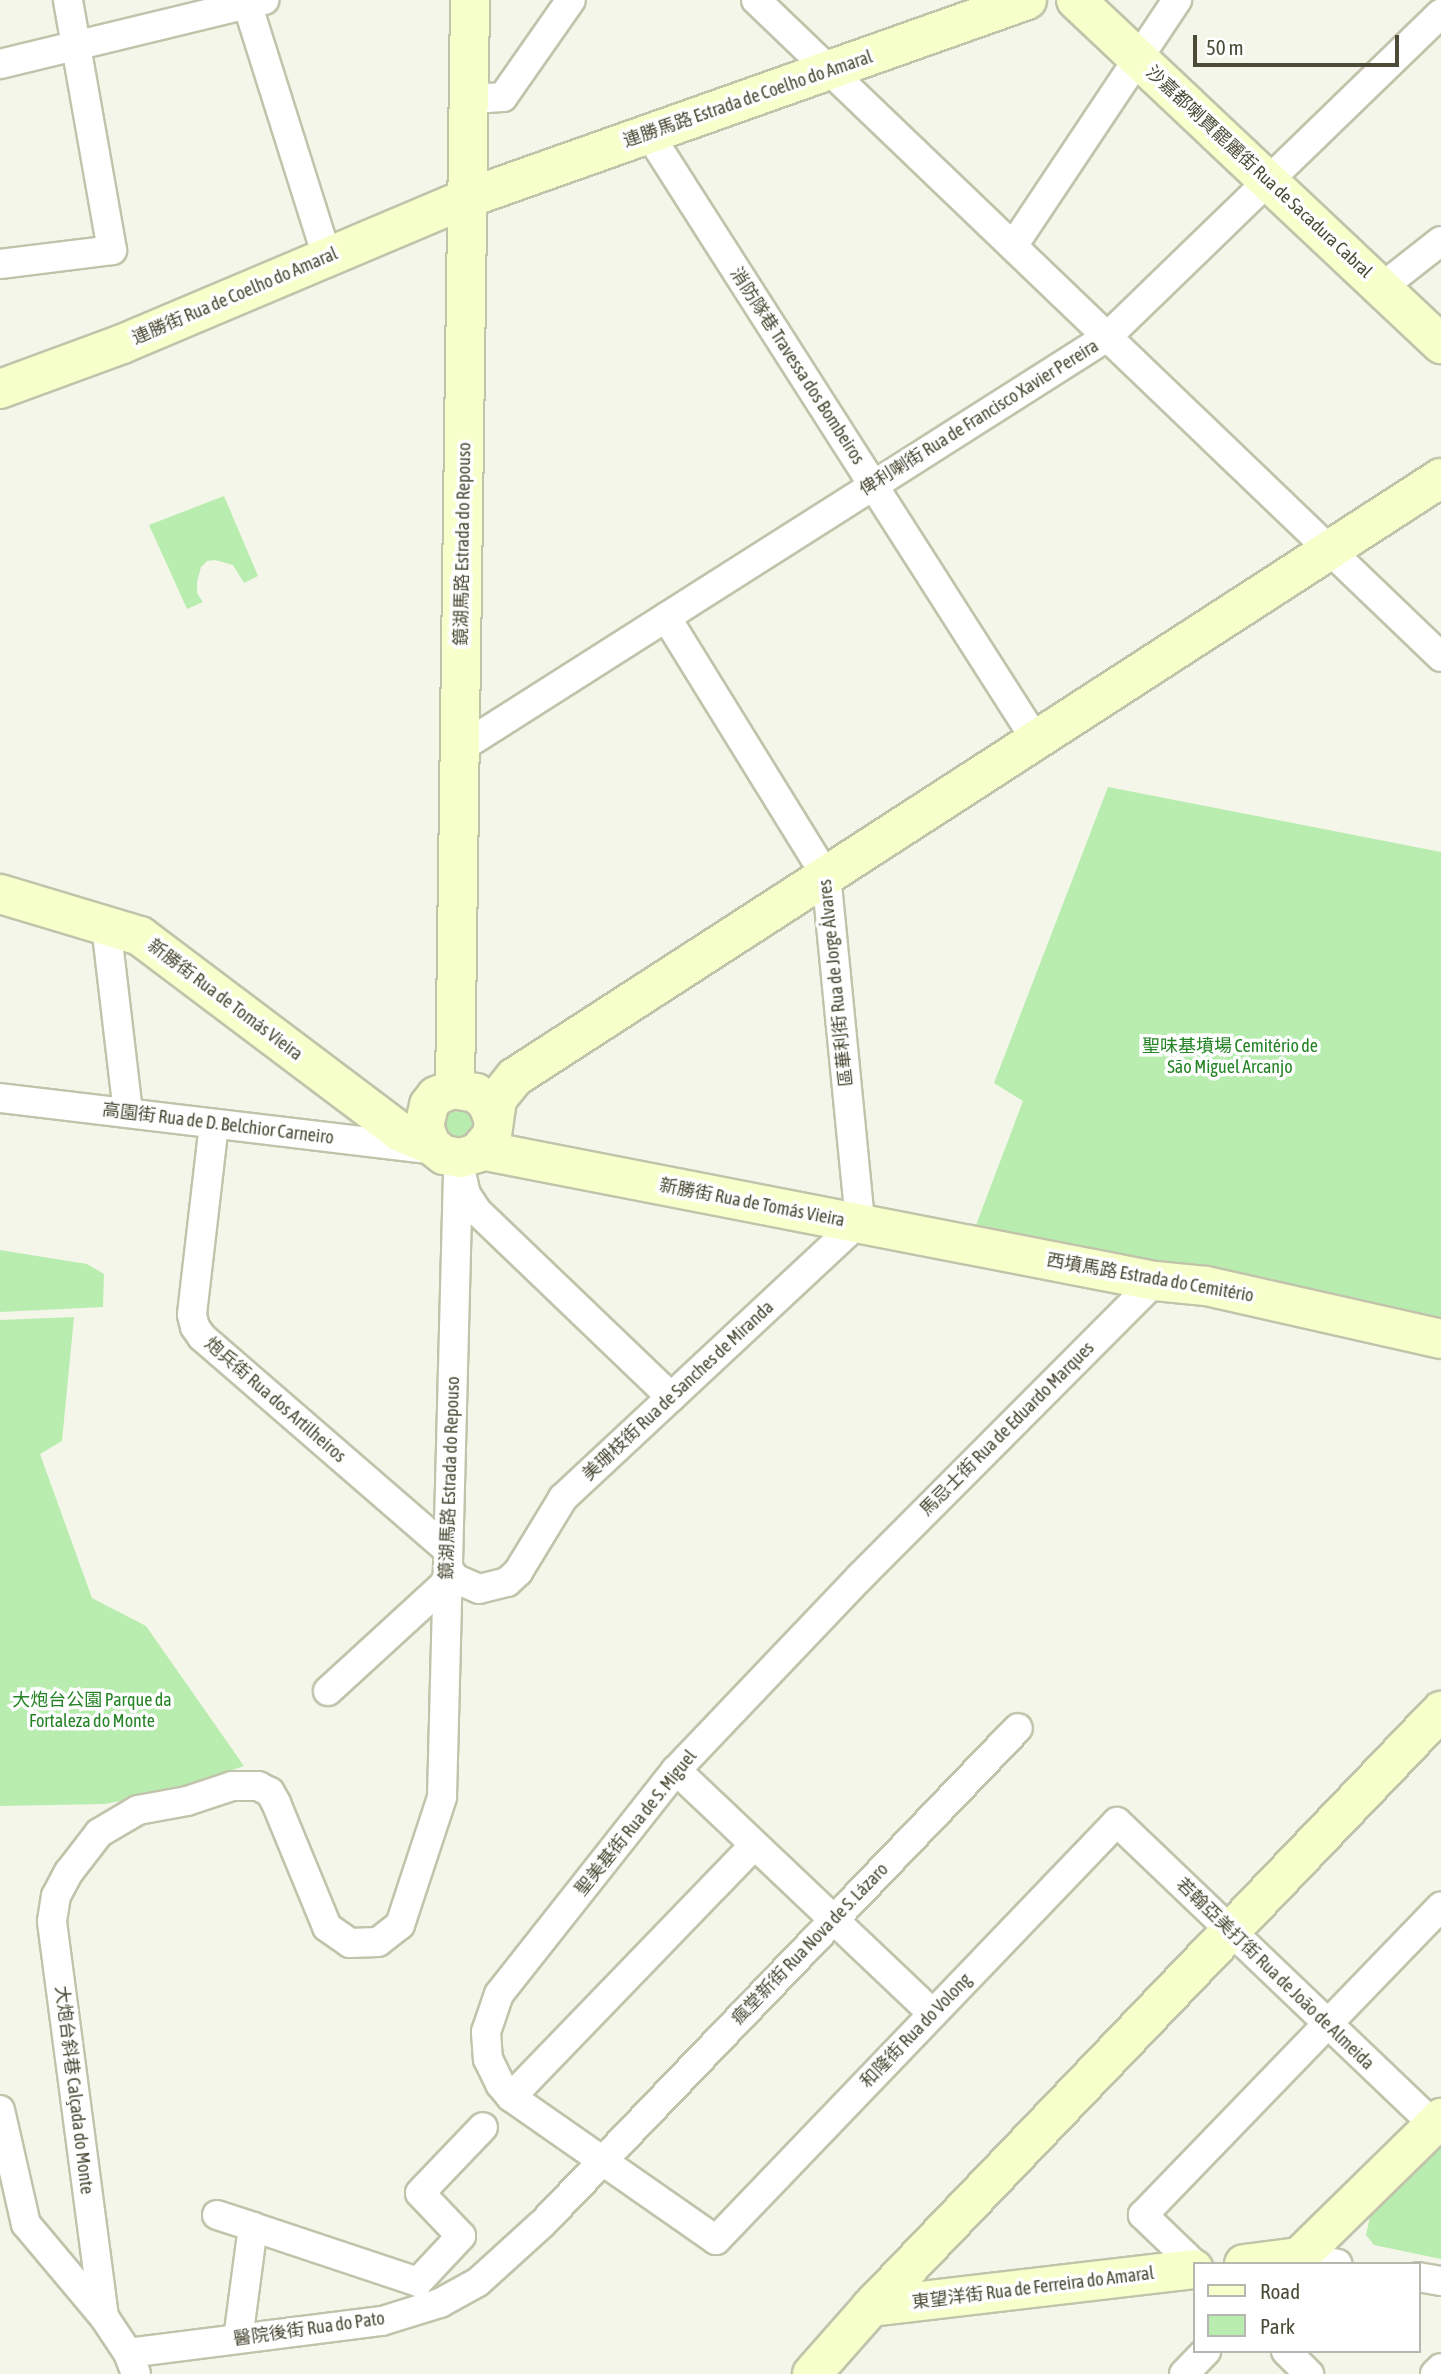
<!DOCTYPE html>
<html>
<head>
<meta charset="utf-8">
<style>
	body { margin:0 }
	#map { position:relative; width:1441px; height:2374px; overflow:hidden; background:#f5f6ea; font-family:"Asap Condensed","Noto Sans SC",sans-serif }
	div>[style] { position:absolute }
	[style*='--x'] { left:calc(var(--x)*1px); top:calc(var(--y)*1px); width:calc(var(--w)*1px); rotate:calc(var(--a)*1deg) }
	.green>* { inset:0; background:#b9edb0 }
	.roads { filter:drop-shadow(2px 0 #c1c3ab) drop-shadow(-2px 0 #c1c3ab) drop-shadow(0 2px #c1c3ab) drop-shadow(0 -2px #c1c3ab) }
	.street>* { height:28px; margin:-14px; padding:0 14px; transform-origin:14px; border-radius:14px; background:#fff }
	.secondary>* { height:38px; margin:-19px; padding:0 19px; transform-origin:19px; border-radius:19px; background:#f7ffcb }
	span { translate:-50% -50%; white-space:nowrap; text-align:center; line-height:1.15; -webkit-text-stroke:7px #fff; paint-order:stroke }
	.street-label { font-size:18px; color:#4b4b37 }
	.park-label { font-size:18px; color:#248325 }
	.legend { position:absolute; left:1193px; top:2262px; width:228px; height:91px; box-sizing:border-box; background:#fff; border:2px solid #b7b7af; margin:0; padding:9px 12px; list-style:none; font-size:21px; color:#4b4b37 }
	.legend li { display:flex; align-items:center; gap:14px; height:35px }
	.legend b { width:35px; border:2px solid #b7b7af }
	.scale { position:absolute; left:1193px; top:35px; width:206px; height:32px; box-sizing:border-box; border:4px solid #4b4b37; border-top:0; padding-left:9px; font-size:21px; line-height:24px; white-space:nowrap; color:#4b4b37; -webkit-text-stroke:5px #fff; paint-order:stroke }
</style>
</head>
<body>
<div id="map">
	<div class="green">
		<i style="clip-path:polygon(224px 496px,258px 576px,244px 583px,233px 565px,215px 560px,207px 561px,201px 567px,197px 582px,197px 593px,203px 602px,187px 609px,149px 525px)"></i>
		<i style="clip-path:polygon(1108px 787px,1441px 852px,1441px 1319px,976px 1225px,1023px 1101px,994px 1083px)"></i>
		<i style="clip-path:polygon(450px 1105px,475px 1111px,475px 1137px,450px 1143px,438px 1120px)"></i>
		<i style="clip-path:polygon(0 1250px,87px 1264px,104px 1274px,103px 1307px,0 1312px)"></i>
		<i style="clip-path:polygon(74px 1317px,62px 1441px,40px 1454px,92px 1598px,146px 1626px,244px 1766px,171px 1791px,105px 1804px,0 1806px,0 1320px)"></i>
		<i style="clip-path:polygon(1441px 2146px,1441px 2259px,1374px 2245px,1366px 2235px,1370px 2216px)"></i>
	</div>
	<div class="roads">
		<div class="street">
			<i style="--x:246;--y:0;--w:269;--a:72.5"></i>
			<i style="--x:756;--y:0;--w:949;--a:43.8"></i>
			<i style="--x:0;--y:64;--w:272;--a:-13.6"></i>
			<i style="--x:469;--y:82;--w:16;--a:52"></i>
			<i style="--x:479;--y:95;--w:8;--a:23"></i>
			<i style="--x:486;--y:98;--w:17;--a:-3"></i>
			<i style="--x:503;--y:97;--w:118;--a:-55"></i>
			<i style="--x:649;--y:134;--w:719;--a:57.44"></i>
			<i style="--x:1013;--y:246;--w:296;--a:-56.3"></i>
			<i style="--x:0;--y:264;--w:113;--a:-7.1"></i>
			<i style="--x:112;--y:250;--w:254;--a:-100"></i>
			<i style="--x:1381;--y:288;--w:76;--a:-38.1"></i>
			<i style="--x:459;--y:749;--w:768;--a:-32.45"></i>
			<i style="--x:1107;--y:337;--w:465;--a:-44.1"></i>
			<i style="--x:106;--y:925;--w:189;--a:83.3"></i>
			<i style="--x:0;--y:1098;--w:423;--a:6.8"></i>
			<i style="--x:214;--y:1124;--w:192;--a:96.6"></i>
			<i style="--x:192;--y:1315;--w:12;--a:76"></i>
			<i style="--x:195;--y:1327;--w:12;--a:55"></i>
			<i style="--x:202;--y:1337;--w:325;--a:40.9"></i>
			<i style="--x:462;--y:1177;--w:17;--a:77"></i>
			<i style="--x:466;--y:1194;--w:20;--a:57"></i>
			<i style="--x:477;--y:1211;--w:269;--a:43.8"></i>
			<i style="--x:1155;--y:1281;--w:418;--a:134.9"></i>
			<i style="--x:860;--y:1577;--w:267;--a:133.6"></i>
			<i style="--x:676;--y:1770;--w:285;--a:128.3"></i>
			<i style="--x:499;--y:1994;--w:40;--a:108.9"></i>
			<i style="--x:486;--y:2032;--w:27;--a:86"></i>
			<i style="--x:488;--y:2059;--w:28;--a:64"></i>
			<i style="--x:500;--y:2084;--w:17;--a:50"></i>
			<i style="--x:511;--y:2097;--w:250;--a:34.9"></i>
			<i style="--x:716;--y:2240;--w:579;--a:-46.19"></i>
			<i style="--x:1117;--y:1822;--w:439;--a:43.7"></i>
			<i style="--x:448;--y:1569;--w:13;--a:51"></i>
			<i style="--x:456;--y:1579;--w:25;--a:23"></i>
			<i style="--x:479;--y:1589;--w:29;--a:-14"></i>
			<i style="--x:507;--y:1582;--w:15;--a:-42"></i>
			<i style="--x:518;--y:1572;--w:87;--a:-58.7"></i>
			<i style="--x:563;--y:1498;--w:406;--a:-43"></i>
			<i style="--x:860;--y:1221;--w:347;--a:-95.6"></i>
			<i style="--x:826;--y:876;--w:304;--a:-121.7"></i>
			<i style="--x:328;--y:1691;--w:161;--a:-42.5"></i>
			<i style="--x:676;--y:1770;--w:354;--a:43.5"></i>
			<i style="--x:511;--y:2097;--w:350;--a:-46"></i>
			<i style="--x:0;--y:2110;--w:117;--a:77.2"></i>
			<i style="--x:26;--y:2224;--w:121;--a:50"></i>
			<i style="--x:104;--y:2317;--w:43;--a:56.3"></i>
			<i style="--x:128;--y:2353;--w:22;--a:69"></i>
			<i style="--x:217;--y:2215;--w:38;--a:18"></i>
			<i style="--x:1194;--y:2264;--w:71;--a:-136.1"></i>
			<i style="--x:1143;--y:2215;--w:429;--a:-46"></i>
			<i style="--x:1293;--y:2264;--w:9;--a:-49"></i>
			<i style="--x:1299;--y:2257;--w:39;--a:10"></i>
			<i style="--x:1418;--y:2277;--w:23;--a:10"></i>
			<i style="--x:104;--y:2317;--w:399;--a:-97.5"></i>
			<i style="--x:52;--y:1921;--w:25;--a:-81"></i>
			<i style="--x:56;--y:1896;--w:27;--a:-62"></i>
			<i style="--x:69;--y:1872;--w:49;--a:-52.4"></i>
			<i style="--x:99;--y:1833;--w:45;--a:-30.5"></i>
			<i style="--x:138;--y:1810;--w:50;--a:-10.4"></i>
			<i style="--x:187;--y:1801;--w:47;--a:-18.4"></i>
			<i style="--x:232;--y:1786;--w:26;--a:0"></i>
			<i style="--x:258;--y:1786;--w:13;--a:27"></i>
			<i style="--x:270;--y:1792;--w:13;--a:61"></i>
			<i style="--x:276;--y:1803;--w:134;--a:67.6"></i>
			<i style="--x:327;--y:1927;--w:28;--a:35"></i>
			<i style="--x:350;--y:1943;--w:28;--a:-2"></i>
			<i style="--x:378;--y:1942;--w:28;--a:-38"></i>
			<i style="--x:400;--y:1925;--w:135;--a:-71.8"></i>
			<i style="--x:442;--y:1797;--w:623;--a:-88.53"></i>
			<i style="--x:458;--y:1174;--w:16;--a:-79"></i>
			<i style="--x:238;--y:2339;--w:113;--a:-82.4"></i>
			<i style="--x:253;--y:2227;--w:174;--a:18.4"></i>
			<i style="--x:418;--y:2282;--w:63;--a:-46.9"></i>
			<i style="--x:461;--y:2236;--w:59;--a:-133.6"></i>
			<i style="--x:420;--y:2193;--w:91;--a:-46.3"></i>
			<i style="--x:1286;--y:2351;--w:33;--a:45"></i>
			<i style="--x:128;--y:2353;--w:256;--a:-7.2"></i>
			<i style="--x:382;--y:2321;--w:61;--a:-17.2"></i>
			<i style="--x:440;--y:2303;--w:43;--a:-28.9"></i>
			<i style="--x:478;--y:2282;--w:86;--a:-42.2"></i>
			<i style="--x:542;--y:2224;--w:687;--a:-46.18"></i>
			<i style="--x:1184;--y:2374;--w:32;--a:-46"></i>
			<i style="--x:1435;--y:2374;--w:8;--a:-45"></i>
		</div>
		<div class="secondary">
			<i style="--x:1076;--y:0;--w:502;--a:43.3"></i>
			<i style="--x:0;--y:389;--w:130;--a:-20.2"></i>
			<i style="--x:122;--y:344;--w:376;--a:-22.9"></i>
			<i style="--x:468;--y:198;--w:593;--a:-19.5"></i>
			<i style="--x:0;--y:894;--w:146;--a:16.7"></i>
			<i style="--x:140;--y:936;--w:326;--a:37"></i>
			<i style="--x:400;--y:1132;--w:34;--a:23"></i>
			<i style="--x:455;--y:1089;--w:1089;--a:-89.21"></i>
			<i style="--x:493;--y:1118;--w:16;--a:-112"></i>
			<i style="--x:487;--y:1103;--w:15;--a:-138"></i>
			<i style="--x:476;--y:1093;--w:23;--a:-170"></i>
			<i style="--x:453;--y:1089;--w:18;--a:158"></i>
			<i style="--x:436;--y:1096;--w:11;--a:128"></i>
			<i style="--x:429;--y:1105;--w:22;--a:103"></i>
			<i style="--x:424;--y:1126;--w:20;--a:70"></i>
			<i style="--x:431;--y:1145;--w:16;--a:38"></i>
			<i style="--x:444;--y:1155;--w:17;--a:10"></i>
			<i style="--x:461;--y:1158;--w:17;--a:-17"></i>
			<i style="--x:477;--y:1153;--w:23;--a:-50"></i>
			<i style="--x:492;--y:1135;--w:36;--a:-82"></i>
			<i style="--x:497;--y:1099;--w:28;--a:-51"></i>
			<i style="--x:515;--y:1077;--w:1103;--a:-32.9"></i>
			<i style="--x:481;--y:1150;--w:687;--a:11"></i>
			<i style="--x:1155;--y:1281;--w:51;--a:5.6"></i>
			<i style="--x:1206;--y:1286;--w:241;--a:12.7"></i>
			<i style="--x:1244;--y:2264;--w:55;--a:-7.3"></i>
			<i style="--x:1299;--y:2257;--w:199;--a:-44.4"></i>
			<i style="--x:871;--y:2307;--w:325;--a:-6.7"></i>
			<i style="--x:812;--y:2374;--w:89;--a:-48.6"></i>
			<i style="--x:871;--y:2307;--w:825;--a:-46.28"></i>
		</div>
	</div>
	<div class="street-label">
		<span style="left:748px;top:99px;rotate:-19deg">連勝馬路 Estrada de Coelho do Amaral</span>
		<span style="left:1259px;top:172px;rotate:43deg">沙嘉都喇賈罷麗街 Rua de Sacadura Cabral</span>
		<span style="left:235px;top:296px;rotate:-23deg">連勝街 Rua de Coelho do Amaral</span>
		<span style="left:797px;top:366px;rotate:57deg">消防隊巷 Travessa dos Bombeiros</span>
		<span style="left:979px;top:418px;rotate:-32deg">俾利喇街 Rua de Francisco Xavier Pereira</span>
		<span style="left:463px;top:544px;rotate:-89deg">鏡湖馬路 Estrada do Repouso</span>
		<span style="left:836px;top:983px;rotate:-96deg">區華利街 Rua de Jorge Álvares</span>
		<span style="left:225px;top:1000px;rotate:37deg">新勝街 Rua de Tomás Vieira</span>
		<span style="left:218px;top:1124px;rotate:7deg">高園街 Rua de D. Belchior Carneiro</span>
		<span style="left:752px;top:1203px;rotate:11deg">新勝街 Rua de Tomás Vieira</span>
		<span style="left:1150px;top:1278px;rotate:10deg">西墳馬路 Estrada do Cemitério</span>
		<span style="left:678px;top:1391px;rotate:-43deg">美珊枝街 Rua de Sanches de Miranda</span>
		<span style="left:275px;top:1400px;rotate:41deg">炮兵街 Rua dos Artilheiros</span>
		<span style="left:1007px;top:1429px;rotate:-45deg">馬忌士街 Rua de Eduardo Marques</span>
		<span style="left:450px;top:1478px;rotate:-88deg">鏡湖馬路 Estrada do Repouso</span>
		<span style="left:636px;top:1823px;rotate:-51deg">聖美基街 Rua de S. Miguel</span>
		<span style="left:810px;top:1944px;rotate:-46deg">瘋堂新街 Rua Nova de S. Lázaro</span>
		<span style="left:1275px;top:1974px;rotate:44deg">若翰亞美打街 Rua de João de Almeida</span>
		<span style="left:916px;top:2031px;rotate:-46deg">和隆街 Rua do Volong</span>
		<span style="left:74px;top:2090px;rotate:83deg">大炮台斜巷 Calçada do Monte</span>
		<span style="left:1033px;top:2288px;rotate:-7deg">東望洋街 Rua de Ferreira do Amaral</span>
		<span style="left:309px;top:2329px;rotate:-8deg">醫院後街 Rua do Pato</span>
	</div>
	<div class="park-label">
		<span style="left:1230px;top:1057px">聖味基墳場 Cemitério de<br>São Miguel Arcanjo</span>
		<span style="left:92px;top:1711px">大炮台公園 Parque da<br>Fortaleza do Monte</span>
	</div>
	<ul class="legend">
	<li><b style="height:9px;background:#f7ffcb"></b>Road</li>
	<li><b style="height:19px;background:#b9edb0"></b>Park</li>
	</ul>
	<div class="scale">50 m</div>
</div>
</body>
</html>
